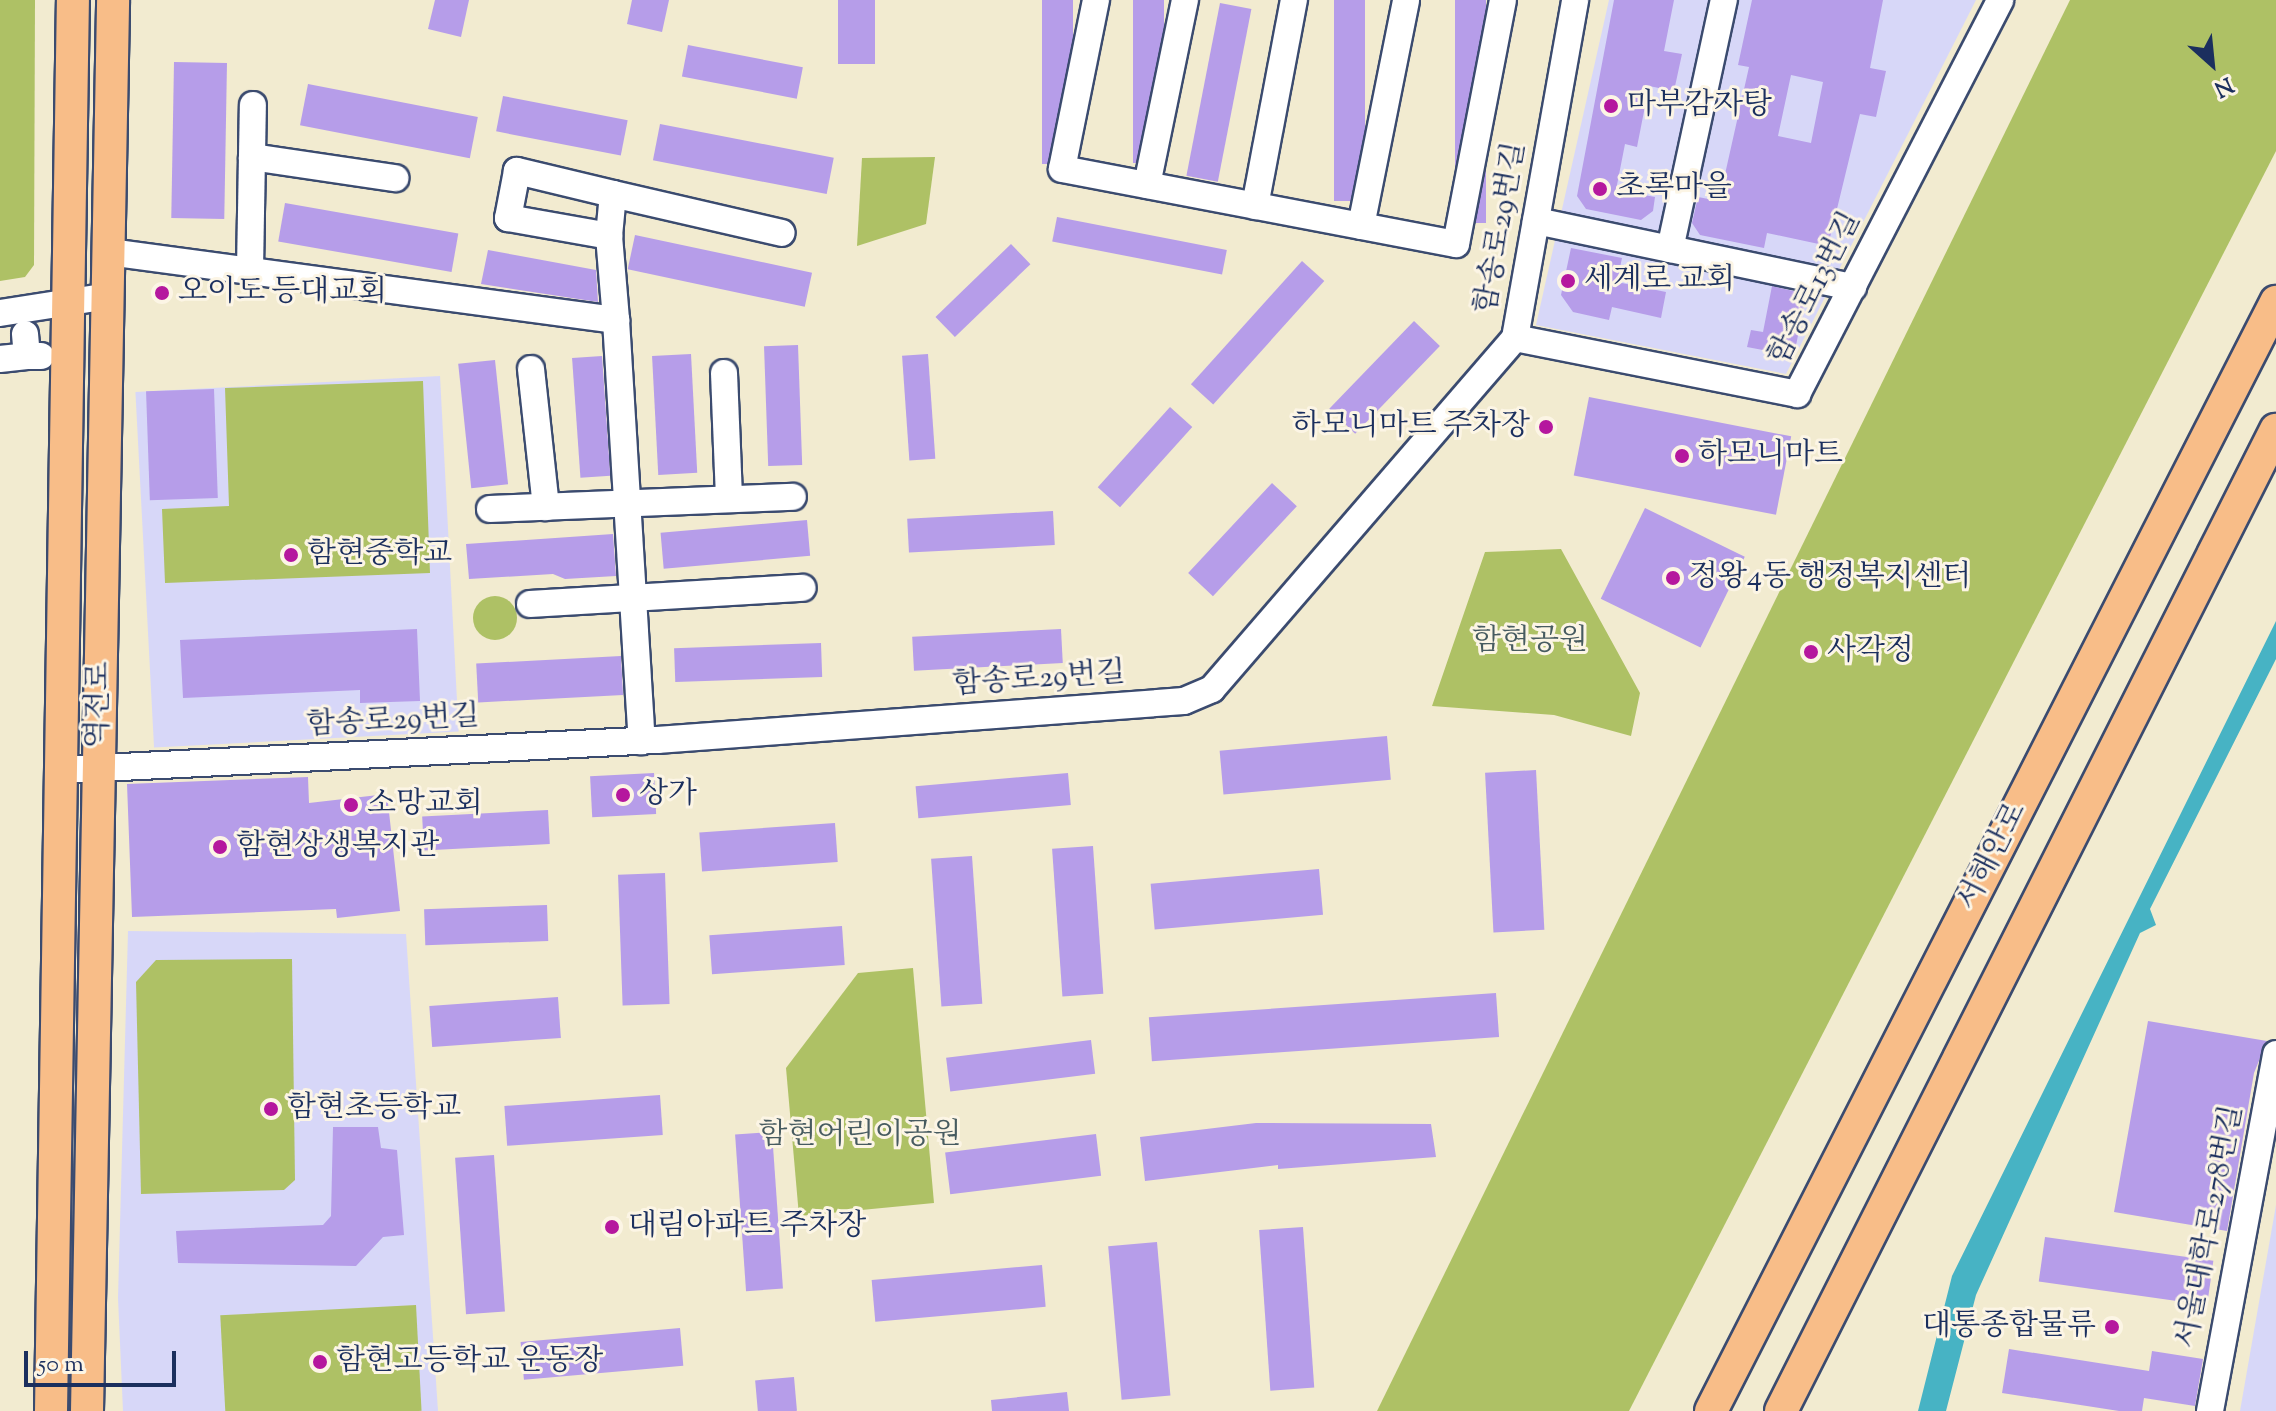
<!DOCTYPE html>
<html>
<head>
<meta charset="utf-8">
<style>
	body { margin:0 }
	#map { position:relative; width:2276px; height:1411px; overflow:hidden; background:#f2ebd0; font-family:"Sorts Mill Goudy","Noto Serif KR",serif }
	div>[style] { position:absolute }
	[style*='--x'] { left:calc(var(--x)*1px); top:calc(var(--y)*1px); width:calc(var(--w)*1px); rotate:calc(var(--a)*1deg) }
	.built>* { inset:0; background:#d7d7f8; transform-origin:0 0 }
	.green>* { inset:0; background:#aec165; transform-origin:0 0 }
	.round { border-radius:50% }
	.water>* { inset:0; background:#47b3c4 }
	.building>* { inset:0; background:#b69de9; transform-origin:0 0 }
	.roads { filter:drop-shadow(2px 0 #3b4b6f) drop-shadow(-2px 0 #3b4b6f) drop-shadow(0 2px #3b4b6f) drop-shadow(0 -2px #3b4b6f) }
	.minor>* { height:26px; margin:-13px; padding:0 13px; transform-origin:13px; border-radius:13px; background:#fff }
	.major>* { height:32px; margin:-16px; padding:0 16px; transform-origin:16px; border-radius:16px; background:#f8bd88 }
	.dots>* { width:22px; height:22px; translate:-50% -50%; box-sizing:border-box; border:4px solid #fcf5e5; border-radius:50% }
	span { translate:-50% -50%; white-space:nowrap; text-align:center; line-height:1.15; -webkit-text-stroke:6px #fcf5e5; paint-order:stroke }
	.poi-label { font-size:30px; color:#1b2f5e }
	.left { translate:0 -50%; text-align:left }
	.right { translate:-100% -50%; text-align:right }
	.street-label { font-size:30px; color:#1b2f5e }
	.park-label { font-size:30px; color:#475b60 }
	.north { position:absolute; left:2172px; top:24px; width:80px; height:80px; -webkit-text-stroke:6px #fcf5e5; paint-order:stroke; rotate:153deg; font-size:22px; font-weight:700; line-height:32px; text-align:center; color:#1b2f5e }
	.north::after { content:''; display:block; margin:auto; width:28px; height:36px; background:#1b2f5e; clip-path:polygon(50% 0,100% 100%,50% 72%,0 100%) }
	.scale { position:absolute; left:24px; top:1351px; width:152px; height:36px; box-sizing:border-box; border:4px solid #1b2f5e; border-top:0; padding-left:10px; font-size:24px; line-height:28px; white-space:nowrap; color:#1b2f5e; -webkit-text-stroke:6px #fcf5e5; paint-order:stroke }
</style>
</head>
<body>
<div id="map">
	<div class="built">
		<i style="clip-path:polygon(1609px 0,1976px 0,1786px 374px,1536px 325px)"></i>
		<i style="left:440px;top:376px;width:356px;height:305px;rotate:87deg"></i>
		<i style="clip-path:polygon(128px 931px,406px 934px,438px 1411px,123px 1411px,118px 1298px)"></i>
		<i style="clip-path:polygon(2276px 1205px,2276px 1411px,2240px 1411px)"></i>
	</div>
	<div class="green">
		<i style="clip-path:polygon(0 0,35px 0,34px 265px,25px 277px,0 281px)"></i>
		<i style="clip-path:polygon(2070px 0,2276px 0,2276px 151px,1629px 1411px,1377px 1411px)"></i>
		<i style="clip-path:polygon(935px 157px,926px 224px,857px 246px,862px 158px)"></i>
		<i style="clip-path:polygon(423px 381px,430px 573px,165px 583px,162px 509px,229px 506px,225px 388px)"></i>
		<i style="clip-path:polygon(1561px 549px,1640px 693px,1631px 736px,1554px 715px,1432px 706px,1485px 552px)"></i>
		<i class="round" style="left:473px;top:596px;width:44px;height:44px"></i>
		<i style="clip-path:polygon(292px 959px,295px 1180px,284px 1190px,141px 1194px,136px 982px,156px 960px)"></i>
		<i style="clip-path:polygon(913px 968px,934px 1203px,799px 1216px,786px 1068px,858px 973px)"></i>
		<i style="left:416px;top:1305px;width:106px;height:196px;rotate:87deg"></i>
	</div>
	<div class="water">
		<i style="clip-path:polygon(2276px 621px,2276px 659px,2150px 909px,2156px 925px,2140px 933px,1976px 1295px,1946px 1411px,1918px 1411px,1952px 1276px)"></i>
	</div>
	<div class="building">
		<i style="clip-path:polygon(435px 0,469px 0,461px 37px,428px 29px)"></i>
		<i style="clip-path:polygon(632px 0,669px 0,662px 32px,627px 24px)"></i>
		<i style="left:838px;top:0;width:37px;height:64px"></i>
		<i style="left:1042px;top:0;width:31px;height:164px"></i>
		<i style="left:1133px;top:0;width:31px;height:163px"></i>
		<i style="left:1334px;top:0;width:31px;height:201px"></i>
		<i style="left:1455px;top:0;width:31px;height:223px"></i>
		<i style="clip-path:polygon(1614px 0,1674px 0,1664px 51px,1682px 54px,1674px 91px,1649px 86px,1637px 147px,1625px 144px,1616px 190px,1655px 197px,1653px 211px,1641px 220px,1586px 209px,1577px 196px)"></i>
		<i style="clip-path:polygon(evenodd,1752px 0,1883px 0,1870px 68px,1886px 71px,1876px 117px,1860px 114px,1828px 246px,1767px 233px,1764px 248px,1700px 235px,1692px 223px,1698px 197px,1719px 201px,1749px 67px,1738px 65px,1752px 0,1791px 75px,1823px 82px,1811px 143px,1778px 136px,1791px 75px)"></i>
		<i style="left:1220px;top:3px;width:32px;height:176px;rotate:11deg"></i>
		<i style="left:688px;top:45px;width:117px;height:32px;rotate:11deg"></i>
		<i style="left:174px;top:62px;width:53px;height:156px;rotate:1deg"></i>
		<i style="left:308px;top:84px;width:173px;height:42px;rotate:11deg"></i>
		<i style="left:503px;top:96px;width:127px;height:36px;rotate:11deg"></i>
		<i style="left:660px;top:124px;width:177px;height:37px;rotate:11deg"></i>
		<i style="left:285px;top:203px;width:176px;height:39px;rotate:10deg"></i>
		<i style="left:1057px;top:217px;width:173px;height:25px;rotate:11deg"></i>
		<i style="left:635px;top:235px;width:181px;height:35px;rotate:12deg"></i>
		<i style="left:1011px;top:244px;width:28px;height:105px;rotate:46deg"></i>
		<i style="clip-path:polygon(1571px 248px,1622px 258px,1617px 282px,1666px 292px,1661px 318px,1612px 307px,1609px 320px,1573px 312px,1561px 295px)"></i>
		<i style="clip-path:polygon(488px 250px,596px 270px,598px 302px,481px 284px)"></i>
		<i style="left:1302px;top:261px;width:30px;height:166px;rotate:42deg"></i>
		<i style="clip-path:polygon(1772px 286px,1806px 294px,1794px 356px,1747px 347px,1751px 330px,1763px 332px)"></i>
		<i style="left:1414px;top:321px;width:36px;height:122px;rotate:44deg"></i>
		<i style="left:798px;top:345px;width:120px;height:34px;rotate:88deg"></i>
		<i style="left:691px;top:354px;width:119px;height:39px;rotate:87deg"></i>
		<i style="left:928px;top:354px;width:105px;height:26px;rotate:86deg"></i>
		<i style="left:602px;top:356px;width:120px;height:30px;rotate:86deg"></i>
		<i style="left:495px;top:360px;width:125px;height:37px;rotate:84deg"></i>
		<i style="left:214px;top:389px;width:109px;height:68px;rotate:88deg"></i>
		<i style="left:1589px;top:397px;width:206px;height:80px;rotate:11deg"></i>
		<i style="left:1170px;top:407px;width:30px;height:108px;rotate:42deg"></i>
		<i style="left:1272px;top:483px;width:34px;height:123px;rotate:43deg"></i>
		<i style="left:1645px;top:508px;width:111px;height:101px;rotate:26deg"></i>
		<i style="left:1053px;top:511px;width:34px;height:146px;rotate:87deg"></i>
		<i style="left:807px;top:520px;width:36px;height:147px;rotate:85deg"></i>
		<i style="clip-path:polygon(613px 534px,616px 576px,565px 579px,553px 574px,469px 579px,466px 544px)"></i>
		<i style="clip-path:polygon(417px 629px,420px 701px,360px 703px,360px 690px,183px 698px,180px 640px)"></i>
		<i style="left:1061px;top:629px;width:34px;height:149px;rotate:87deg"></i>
		<i style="left:821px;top:643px;width:34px;height:147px;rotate:88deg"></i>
		<i style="left:621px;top:656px;width:39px;height:145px;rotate:87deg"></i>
		<i style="left:1387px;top:736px;width:44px;height:168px;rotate:85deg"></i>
		<i style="left:1536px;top:770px;width:160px;height:51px;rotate:87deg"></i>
		<i style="left:654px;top:773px;width:41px;height:64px;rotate:87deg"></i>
		<i style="left:1068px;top:773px;width:32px;height:153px;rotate:85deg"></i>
		<i style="clip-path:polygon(308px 777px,309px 803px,387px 794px,400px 911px,337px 918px,336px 909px,132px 917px,127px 784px)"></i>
		<i style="left:548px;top:810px;width:34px;height:126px;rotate:87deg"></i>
		<i style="left:835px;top:823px;width:39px;height:136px;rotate:86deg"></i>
		<i style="left:1093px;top:846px;width:148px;height:41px;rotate:86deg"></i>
		<i style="left:972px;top:856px;width:148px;height:41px;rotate:86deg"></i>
		<i style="left:1319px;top:869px;width:46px;height:169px;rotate:85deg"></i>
		<i style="left:665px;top:873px;width:131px;height:47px;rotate:88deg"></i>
		<i style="left:547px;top:905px;width:36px;height:123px;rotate:88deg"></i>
		<i style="left:842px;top:926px;width:39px;height:133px;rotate:86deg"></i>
		<i style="left:1496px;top:993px;width:44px;height:348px;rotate:86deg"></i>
		<i style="left:558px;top:997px;width:41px;height:129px;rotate:86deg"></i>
		<i style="clip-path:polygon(2148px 1021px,2267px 1041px,2254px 1073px,2227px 1231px,2114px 1212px)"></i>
		<i style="left:1091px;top:1040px;width:34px;height:146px;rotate:83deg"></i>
		<i style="left:660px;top:1095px;width:40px;height:156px;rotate:86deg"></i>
		<i style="clip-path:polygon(1256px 1123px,1431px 1124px,1436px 1157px,1278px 1169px,1278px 1165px,1145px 1181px,1140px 1137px)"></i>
		<i style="clip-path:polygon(333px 1127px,378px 1127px,381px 1148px,397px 1150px,404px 1235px,383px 1237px,356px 1266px,178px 1263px,176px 1231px,323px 1225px,331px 1216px)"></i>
		<i style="left:772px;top:1132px;width:157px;height:37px;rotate:86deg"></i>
		<i style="left:1096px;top:1134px;width:42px;height:152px;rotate:83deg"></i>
		<i style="left:494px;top:1155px;width:157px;height:39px;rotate:86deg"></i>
		<i style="left:1303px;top:1227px;width:161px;height:44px;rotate:86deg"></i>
		<i style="left:2045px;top:1237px;width:170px;height:45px;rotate:8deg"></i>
		<i style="left:1157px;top:1242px;width:154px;height:49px;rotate:85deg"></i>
		<i style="left:1042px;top:1265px;width:42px;height:171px;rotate:85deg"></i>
		<i style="left:680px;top:1328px;width:38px;height:160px;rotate:85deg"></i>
		<i style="clip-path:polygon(2009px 1349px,2149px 1371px,2152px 1351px,2203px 1359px,2195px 1406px,2144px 1398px,2142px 1411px,2119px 1411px,2002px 1393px)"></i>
		<i style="left:794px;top:1377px;width:34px;height:39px;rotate:85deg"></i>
		<i style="clip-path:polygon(1067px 1392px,1069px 1411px,992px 1411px,991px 1400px)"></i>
	</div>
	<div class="roads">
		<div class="minor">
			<i style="--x:1096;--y:0;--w:172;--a:101.4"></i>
			<i style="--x:1062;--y:169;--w:401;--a:10.8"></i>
			<i style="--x:1456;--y:244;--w:248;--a:-79.1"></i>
			<i style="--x:252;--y:157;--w:145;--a:8.4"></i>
			<i style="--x:1147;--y:185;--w:189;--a:-78.4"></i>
			<i style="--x:613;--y:194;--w:173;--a:13"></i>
			<i style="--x:1255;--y:206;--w:210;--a:-79.3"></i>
			<i style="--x:1536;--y:221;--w:324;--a:11.8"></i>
			<i style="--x:1361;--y:226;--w:230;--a:-78.7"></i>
			<i style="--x:609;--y:236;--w:42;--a:-84.6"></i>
			<i style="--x:613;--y:194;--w:99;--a:-166.5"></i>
			<i style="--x:517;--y:171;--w:48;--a:100.8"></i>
			<i style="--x:508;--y:218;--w:103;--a:10.1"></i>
			<i style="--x:609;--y:236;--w:84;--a:85.2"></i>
			<i style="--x:1670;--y:249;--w:255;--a:-77.8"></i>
			<i style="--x:109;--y:252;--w:512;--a:7.64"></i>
			<i style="--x:616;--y:320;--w:422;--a:86.5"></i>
			<i style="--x:250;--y:270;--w:165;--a:-89"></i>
			<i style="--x:0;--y:313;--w:110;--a:-8.9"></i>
			<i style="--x:25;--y:334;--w:22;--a:85"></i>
			<i style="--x:27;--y:356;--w:14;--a:0"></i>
			<i style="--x:1515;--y:338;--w:288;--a:11.2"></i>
			<i style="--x:1797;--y:394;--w:443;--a:-62.7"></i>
			<i style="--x:0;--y:359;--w:27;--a:-6"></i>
			<i style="--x:531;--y:369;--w:139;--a:83.8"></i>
			<i style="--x:724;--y:373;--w:126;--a:87.7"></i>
			<i style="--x:490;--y:509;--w:303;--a:-2.3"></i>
			<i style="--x:530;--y:604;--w:273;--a:-3.4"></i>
			<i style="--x:62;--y:770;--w:596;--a:-2.89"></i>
			<i style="--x:657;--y:740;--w:528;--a:-4.23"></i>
			<i style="--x:1184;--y:701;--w:30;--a:-23"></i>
			<i style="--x:1212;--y:689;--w:464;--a:-49.2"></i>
			<i style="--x:1515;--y:338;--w:343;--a:-79.9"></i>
			<i style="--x:2210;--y:1411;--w:363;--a:-79.5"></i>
		</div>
		<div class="major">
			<i style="--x:51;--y:1411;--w:1411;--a:-89.11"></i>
			<i style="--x:87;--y:1411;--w:1411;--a:-88.94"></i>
			<i style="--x:1711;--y:1411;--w:1245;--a:-63"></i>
			<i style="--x:1781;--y:1411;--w:1099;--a:-63.23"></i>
		</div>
	</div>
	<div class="dots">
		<i style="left:1611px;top:106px;background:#b5179e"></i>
		<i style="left:1600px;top:189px;background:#b5179e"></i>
		<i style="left:1568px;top:281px;background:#b5179e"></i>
		<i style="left:162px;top:293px;background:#b5179e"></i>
		<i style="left:1546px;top:427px;background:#b5179e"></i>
		<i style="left:1682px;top:456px;background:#b5179e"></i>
		<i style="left:291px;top:555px;background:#b5179e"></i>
		<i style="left:1673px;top:578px;background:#b5179e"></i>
		<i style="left:1811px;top:652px;background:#b5179e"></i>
		<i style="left:623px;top:795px;background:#b5179e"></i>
		<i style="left:351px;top:805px;background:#b5179e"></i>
		<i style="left:220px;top:847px;background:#b5179e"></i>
		<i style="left:271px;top:1109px;background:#b5179e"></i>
		<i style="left:612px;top:1227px;background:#b5179e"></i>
		<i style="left:2112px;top:1327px;background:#b5179e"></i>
		<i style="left:320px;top:1362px;background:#b5179e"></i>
	</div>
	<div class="poi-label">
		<span class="left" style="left:1627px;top:106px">마부감자탕</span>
		<span class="left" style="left:1616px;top:189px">초록마을</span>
		<span class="left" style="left:1584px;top:281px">세계로 교회</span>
		<span class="left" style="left:178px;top:293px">오이도 등대교회</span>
		<span class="right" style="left:1530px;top:427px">하모니마트 주차장</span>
		<span class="left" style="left:1698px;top:456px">하모니마트</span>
		<span class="left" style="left:307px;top:555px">함현중학교</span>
		<span class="left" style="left:1689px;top:578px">정왕4동 행정복지센터</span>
		<span class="left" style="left:1827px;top:652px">사각정</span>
		<span class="left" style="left:639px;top:795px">상가</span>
		<span class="left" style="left:367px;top:805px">소망교회</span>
		<span class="left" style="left:236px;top:847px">함현상생복지관</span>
		<span class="left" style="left:287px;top:1109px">함현초등학교</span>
		<span class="left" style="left:628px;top:1227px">대림아파트 주차장</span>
		<span class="right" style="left:2096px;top:1327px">대통종합물류</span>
		<span class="left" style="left:336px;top:1362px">함현고등학교 운동장</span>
	</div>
	<div class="street-label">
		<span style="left:1502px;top:228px;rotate:-80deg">함송로29번길</span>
		<span style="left:1816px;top:289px;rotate:-63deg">함송로13번길</span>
		<span style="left:1039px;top:680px;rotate:-4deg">함송로29번길</span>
		<span style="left:100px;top:705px;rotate:-89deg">역전로</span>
		<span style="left:393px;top:722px;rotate:-3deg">함송로29번길</span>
		<span style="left:1993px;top:857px;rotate:-63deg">서해안로</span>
		<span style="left:2211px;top:1227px;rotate:-79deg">서울대학로278번길</span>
	</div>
	<div class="park-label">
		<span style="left:1530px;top:642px">함현공원</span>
		<span style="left:860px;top:1136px">함현어린이공원</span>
	</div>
	<div class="north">N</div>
	<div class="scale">50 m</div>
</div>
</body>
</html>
